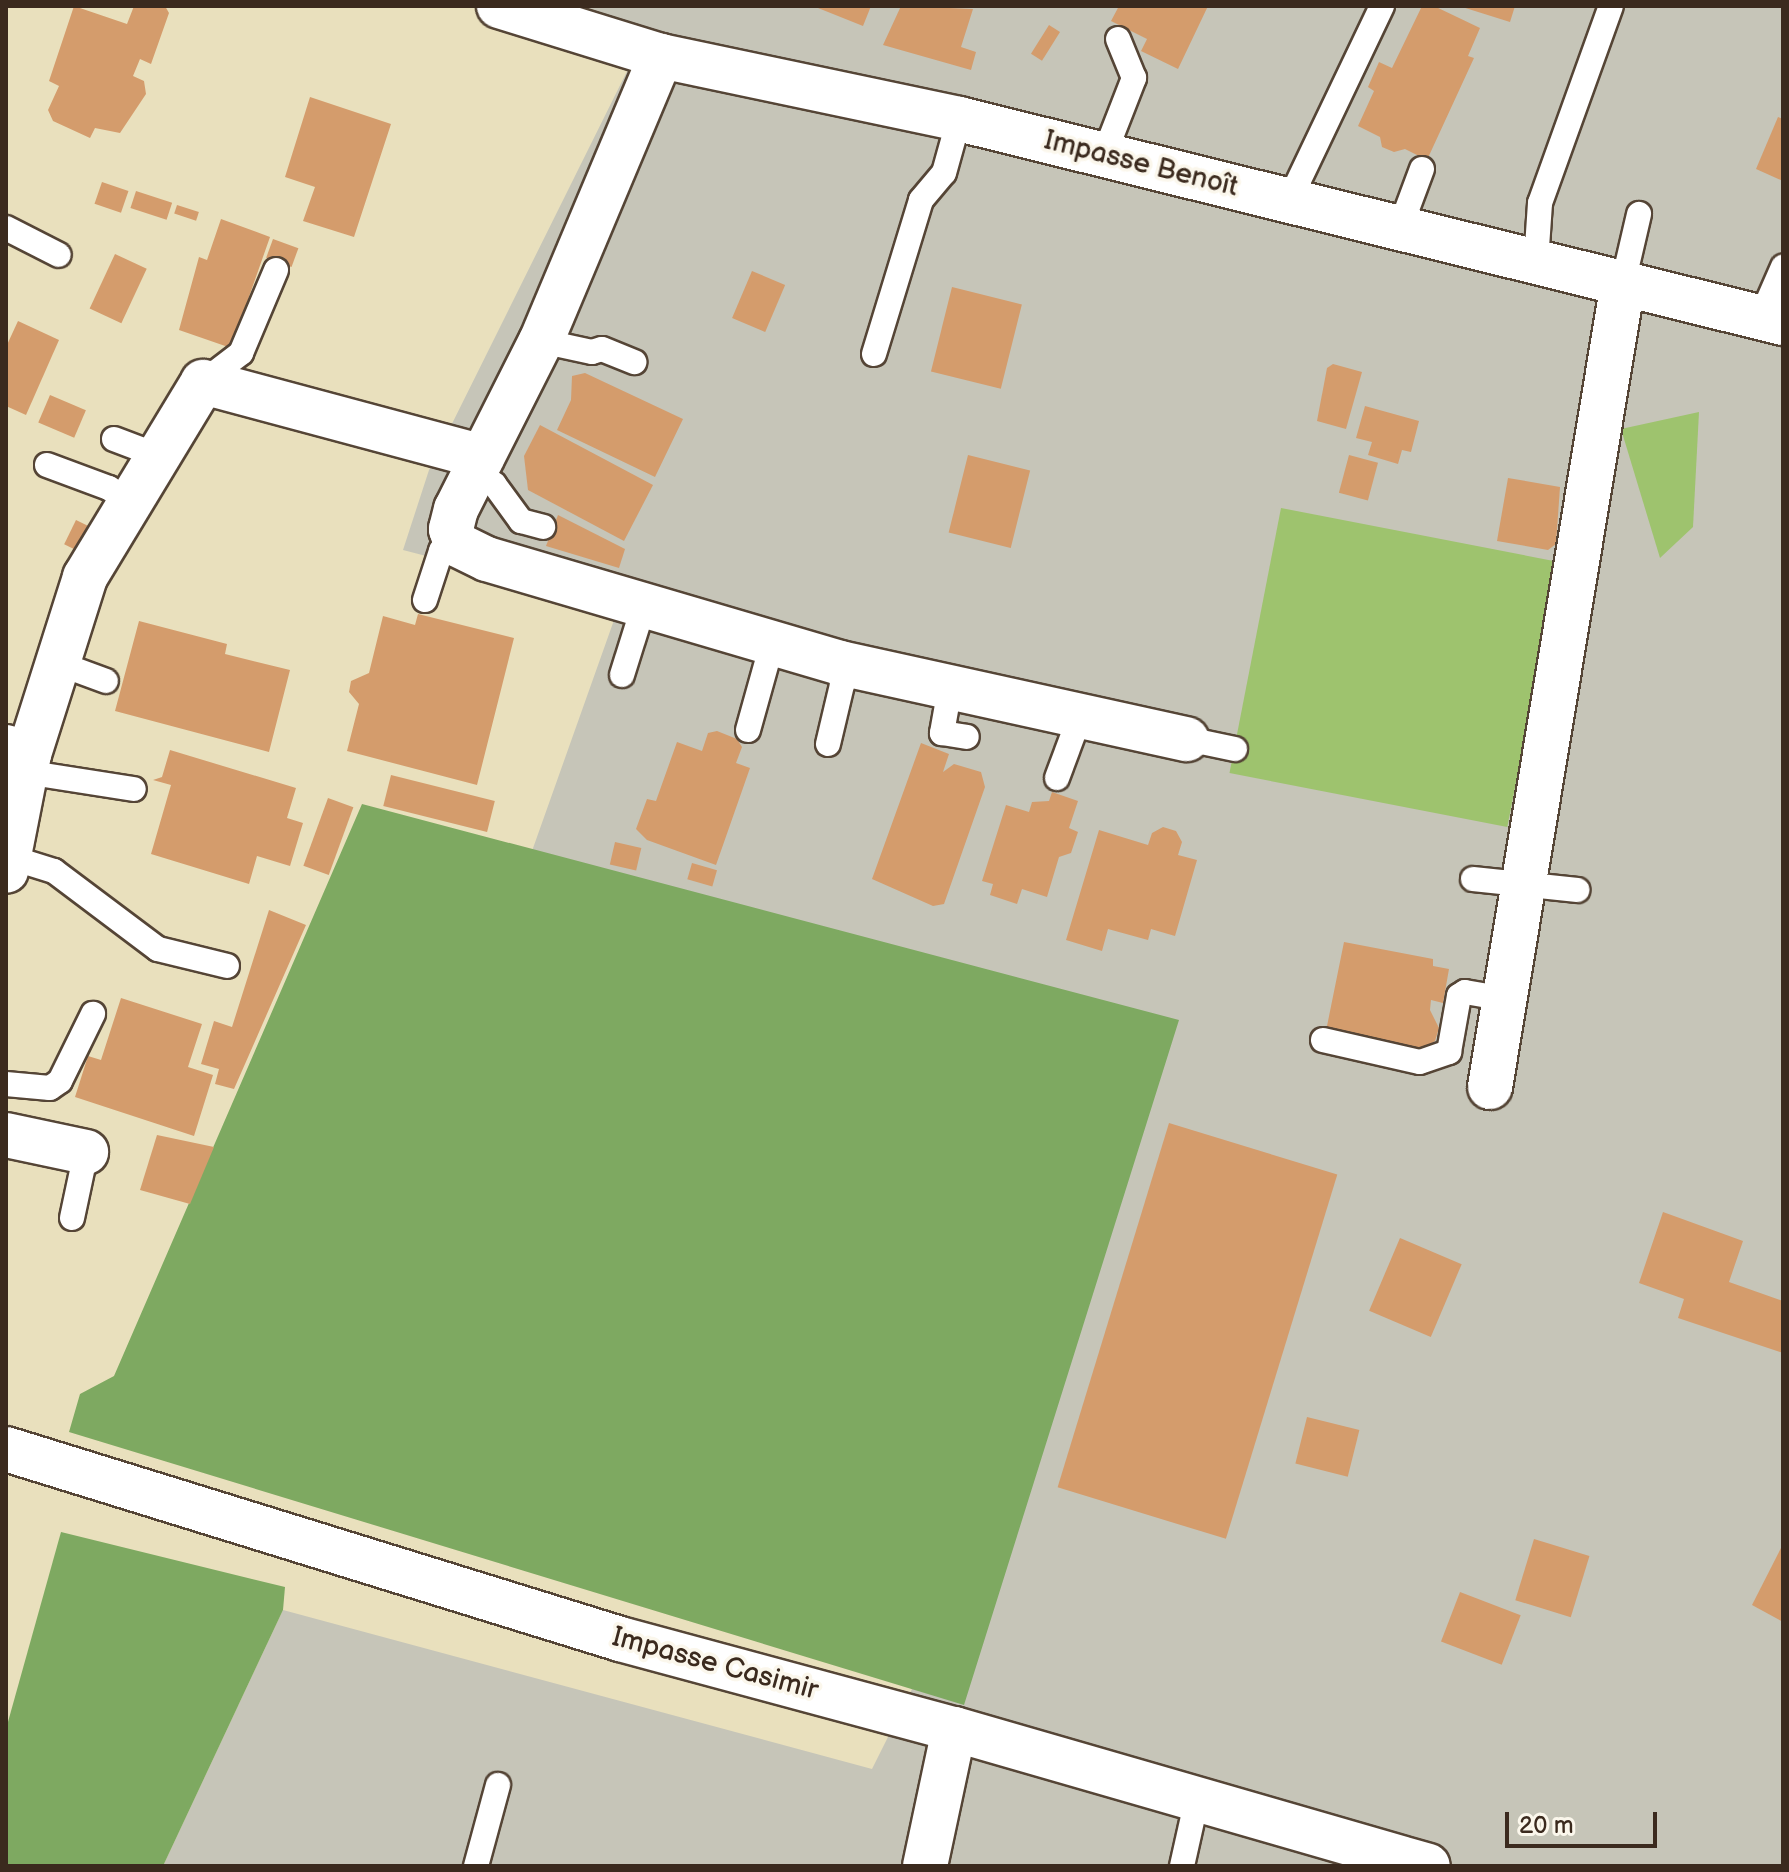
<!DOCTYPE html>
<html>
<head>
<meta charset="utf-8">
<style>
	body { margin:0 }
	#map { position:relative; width:1789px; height:1872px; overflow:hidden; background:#e9e0bd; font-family:"Balsamiq Sans",sans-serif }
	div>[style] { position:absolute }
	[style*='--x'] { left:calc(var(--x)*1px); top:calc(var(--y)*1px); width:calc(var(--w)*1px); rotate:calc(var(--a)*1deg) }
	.industrial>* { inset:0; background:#c6c5b8 }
	.green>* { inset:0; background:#9ec36e; transform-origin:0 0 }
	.forest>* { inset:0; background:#7ea961 }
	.building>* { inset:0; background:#d49c6c; transform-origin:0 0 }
	.roads { filter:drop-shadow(2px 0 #554536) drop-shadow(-2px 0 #554536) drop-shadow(0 2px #554536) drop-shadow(0 -2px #554536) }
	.lane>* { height:24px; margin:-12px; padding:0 12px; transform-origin:12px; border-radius:12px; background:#fff }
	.street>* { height:44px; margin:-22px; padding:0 22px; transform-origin:22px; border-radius:22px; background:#fff }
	span { translate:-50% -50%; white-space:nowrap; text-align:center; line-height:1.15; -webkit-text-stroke:7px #fbf7ec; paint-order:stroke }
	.street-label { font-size:28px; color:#3b2a1e }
	.frame { position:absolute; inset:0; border:8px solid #3b2a1e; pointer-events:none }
	.scale { position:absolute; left:1505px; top:1812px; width:152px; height:36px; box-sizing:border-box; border:4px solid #3b2a1e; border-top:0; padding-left:10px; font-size:24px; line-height:28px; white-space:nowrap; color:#3b2a1e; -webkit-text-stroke:6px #fbf7ec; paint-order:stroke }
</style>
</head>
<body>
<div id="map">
	<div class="industrial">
		<i style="clip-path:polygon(560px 6px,1783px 6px,1783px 1866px,163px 1866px,283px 1610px,872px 1769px,942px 1629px,521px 882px,619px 606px,403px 550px,429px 470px,648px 29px)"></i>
	</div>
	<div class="green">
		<i style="clip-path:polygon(1699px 412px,1693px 527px,1660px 558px,1621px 429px)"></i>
		<i style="left:1281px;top:508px;width:283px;height:270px;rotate:11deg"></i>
	</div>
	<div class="forest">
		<i style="clip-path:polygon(362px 804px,1179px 1020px,964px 1705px,69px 1432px,80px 1394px,114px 1376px)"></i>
		<i style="clip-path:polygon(61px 1532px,285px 1587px,283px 1610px,163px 1866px,6px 1866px,6px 1729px)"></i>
	</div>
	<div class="building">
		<i style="clip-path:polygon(74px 6px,127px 24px,134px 6px,165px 6px,169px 13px,151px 64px,140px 59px,133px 76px,144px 81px,146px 94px,120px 133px,95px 128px,90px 138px,53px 121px,48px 110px,59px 86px,49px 81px)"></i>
		<i style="clip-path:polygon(813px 6px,871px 6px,863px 26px)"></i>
		<i style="clip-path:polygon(901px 6px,973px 9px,961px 47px,976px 52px,971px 70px,883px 45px)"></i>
		<i style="clip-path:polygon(1119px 6px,1208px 6px,1178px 69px,1141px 51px,1147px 39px,1111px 21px)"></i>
		<i style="clip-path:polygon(1422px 6px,1434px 6px,1480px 28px,1468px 56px,1474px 58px,1427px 160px,1405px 149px,1394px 152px,1382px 147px,1380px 137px,1358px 126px,1374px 91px,1368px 87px,1379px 62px,1392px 68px)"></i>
		<i style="clip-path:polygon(1459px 6px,1515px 6px,1510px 22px)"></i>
		<i style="left:1049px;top:25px;width:13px;height:34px;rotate:32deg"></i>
		<i style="clip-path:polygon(310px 97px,391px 124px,354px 237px,303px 221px,315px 187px,285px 177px)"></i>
		<i style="clip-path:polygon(1778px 117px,1783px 119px,1783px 181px,1756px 169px)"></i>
		<i style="left:102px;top:182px;width:28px;height:23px;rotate:19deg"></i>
		<i style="left:136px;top:191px;width:38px;height:18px;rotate:18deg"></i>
		<i style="left:177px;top:205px;width:23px;height:9px;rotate:18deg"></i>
		<i style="clip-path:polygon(221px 219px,270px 237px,231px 348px,179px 330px,199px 257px,207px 260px)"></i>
		<i style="left:273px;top:239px;width:27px;height:20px;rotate:20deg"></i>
		<i style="left:115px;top:254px;width:35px;height:60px;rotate:25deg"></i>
		<i style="left:752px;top:271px;width:36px;height:51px;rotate:23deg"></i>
		<i style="left:952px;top:287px;width:72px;height:87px;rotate:14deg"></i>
		<i style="clip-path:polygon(18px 321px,59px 340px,26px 415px,6px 406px,6px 347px)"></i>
		<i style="clip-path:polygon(1333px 364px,1362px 372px,1346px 429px,1317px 421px,1327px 368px)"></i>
		<i style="clip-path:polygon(585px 373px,683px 419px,655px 477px,557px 430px,571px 400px,572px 376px)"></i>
		<i style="left:50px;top:395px;width:39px;height:30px;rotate:23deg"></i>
		<i style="clip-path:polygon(1365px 406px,1419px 421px,1411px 452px,1402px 450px,1398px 464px,1368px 455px,1372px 442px,1356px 438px)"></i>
		<i style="clip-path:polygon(540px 425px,653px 485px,624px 541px,528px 490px,524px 456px)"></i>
		<i style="left:968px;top:455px;width:64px;height:80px;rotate:14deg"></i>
		<i style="left:1349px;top:455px;width:30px;height:39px;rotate:15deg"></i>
		<i style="clip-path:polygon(1508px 478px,1560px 487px,1556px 544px,1548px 550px,1497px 541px)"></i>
		<i style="clip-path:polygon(558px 515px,625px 549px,619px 568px,546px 546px)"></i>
		<i style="left:76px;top:520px;width:50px;height:27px;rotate:26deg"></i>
		<i style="clip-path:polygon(418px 614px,514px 638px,477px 785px,347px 751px,359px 704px,349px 692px,351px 681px,369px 673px,383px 616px,415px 625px)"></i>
		<i style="clip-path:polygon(139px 621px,227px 644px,225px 654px,290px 670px,269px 752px,115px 711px)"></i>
		<i style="clip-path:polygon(717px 731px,737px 739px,742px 747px,736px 763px,750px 768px,716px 865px,647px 840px,636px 829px,647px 799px,656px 801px,677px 742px,702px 751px,708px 733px)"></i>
		<i style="clip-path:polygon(921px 743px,949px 754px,943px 772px,954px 764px,981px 772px,985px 787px,944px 904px,933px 906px,872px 879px)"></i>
		<i style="clip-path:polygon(170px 750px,296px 788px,287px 818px,303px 823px,290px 866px,257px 856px,249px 884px,151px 854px,171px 785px,153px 780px,162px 777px)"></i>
		<i style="left:391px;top:775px;width:107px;height:32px;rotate:14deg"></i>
		<i style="clip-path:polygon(1052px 792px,1078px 801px,1069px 828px,1078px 832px,1071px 853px,1059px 857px,1047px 897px,1022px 889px,1017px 904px,990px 895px,993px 884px,982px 881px,1006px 805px,1029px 812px,1032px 802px,1049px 801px)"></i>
		<i style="left:328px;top:798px;width:27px;height:72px;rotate:20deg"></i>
		<i style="clip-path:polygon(1163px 827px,1176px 831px,1182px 842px,1178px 855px,1197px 860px,1175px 936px,1151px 929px,1148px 940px,1108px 929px,1102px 951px,1066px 940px,1099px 830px,1148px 845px,1152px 833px)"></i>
		<i style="left:615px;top:842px;width:27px;height:23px;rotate:13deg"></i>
		<i style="left:692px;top:863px;width:26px;height:17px;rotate:16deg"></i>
		<i style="clip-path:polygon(269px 910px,306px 925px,234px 1089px,215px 1084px,219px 1069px,201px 1064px,214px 1021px,232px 1027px)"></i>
		<i style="clip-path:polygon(1344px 942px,1433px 959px,1433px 966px,1449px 969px,1443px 1003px,1431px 1000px,1430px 1010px,1439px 1028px,1435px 1041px,1423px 1049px,1326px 1031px)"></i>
		<i style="clip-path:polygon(121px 998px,202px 1024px,188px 1067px,213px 1075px,194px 1136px,75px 1097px,88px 1056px,101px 1060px)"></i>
		<i style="left:1169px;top:1123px;width:176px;height:381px;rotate:17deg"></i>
		<i style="clip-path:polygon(157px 1135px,214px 1147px,190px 1204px,140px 1190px)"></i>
		<i style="clip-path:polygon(1663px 1212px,1743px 1241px,1729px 1282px,1783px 1301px,1783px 1353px,1678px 1318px,1684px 1299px,1639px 1283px)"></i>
		<i style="left:1400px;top:1238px;width:67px;height:79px;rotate:23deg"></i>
		<i style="left:1307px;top:1417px;width:54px;height:48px;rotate:14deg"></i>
		<i style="left:1534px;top:1539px;width:58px;height:64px;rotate:17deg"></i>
		<i style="clip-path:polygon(1783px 1544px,1783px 1622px,1752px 1605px)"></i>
		<i style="left:1460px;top:1592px;width:65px;height:53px;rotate:21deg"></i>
	</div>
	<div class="roads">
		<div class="lane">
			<i style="--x:1104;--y:155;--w:83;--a:-68.7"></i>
			<i style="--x:1134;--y:78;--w:42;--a:-112.3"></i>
			<i style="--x:1289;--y:201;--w:216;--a:-64.5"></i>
			<i style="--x:6;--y:228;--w:59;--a:27"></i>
			<i style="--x:1400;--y:228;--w:63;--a:-69.6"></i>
			<i style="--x:1536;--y:262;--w:59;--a:-86.1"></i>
			<i style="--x:1540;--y:203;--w:209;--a:-70.2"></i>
			<i style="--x:1623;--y:283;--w:71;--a:-76.9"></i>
			<i style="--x:1761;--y:317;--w:55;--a:-66.3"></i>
			<i style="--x:541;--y:341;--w:52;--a:12.2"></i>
			<i style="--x:592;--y:352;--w:10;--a:-17"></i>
			<i style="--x:602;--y:349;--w:35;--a:22"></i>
			<i style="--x:874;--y:354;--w:161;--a:-73"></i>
			<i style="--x:921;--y:200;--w:35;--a:-50"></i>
			<i style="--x:944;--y:173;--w:56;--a:-74.5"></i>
			<i style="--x:203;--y:382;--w:48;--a:-37.3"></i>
			<i style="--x:241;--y:353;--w:90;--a:-67.1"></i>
			<i style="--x:114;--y:439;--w:48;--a:20.7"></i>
			<i style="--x:47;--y:465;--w:66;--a:20.4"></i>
			<i style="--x:109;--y:488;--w:25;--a:34"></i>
			<i style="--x:473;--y:475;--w:23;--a:23"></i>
			<i style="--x:494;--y:484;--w:46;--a:53.9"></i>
			<i style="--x:521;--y:521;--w:23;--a:15"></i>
			<i style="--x:425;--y:600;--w:52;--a:-71.9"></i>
			<i style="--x:441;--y:551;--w:17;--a:-25"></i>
			<i style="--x:57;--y:663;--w:52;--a:20.2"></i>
			<i style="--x:622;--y:675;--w:73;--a:-72.6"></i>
			<i style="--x:950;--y:688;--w:46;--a:100.1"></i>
			<i style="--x:942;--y:733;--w:25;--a:9"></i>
			<i style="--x:748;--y:730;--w:89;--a:-74.4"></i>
			<i style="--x:1187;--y:739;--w:49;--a:11.8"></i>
			<i style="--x:828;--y:744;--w:61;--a:-76.7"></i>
			<i style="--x:842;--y:685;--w:22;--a:-95"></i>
			<i style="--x:25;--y:772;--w:110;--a:8.9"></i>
			<i style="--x:1057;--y:778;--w:66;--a:-69.6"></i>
			<i style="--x:9;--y:857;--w:47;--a:17.3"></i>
			<i style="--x:54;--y:871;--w:130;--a:36.9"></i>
			<i style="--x:158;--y:949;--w:71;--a:13.8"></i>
			<i style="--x:1473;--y:879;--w:105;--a:6"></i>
			<i style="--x:1323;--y:1040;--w:99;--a:12.8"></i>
			<i style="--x:1420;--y:1062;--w:31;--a:-19"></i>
			<i style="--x:1449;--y:1052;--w:57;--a:-79.9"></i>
			<i style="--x:1459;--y:996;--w:7;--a:-34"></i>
			<i style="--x:1465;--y:992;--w:41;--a:9.9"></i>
			<i style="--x:6;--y:1084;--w:44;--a:5.2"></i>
			<i style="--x:50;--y:1088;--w:12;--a:-35"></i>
			<i style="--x:60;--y:1081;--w:75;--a:-63.8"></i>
			<i style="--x:72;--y:1218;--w:67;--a:-78"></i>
			<i style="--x:476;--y:1866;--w:84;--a:-74.8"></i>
			<i style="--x:1182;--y:1866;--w:69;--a:-77.4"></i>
		</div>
		<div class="street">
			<i style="--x:499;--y:6;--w:170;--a:17.2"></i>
			<i style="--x:661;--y:56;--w:305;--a:11.9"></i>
			<i style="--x:959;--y:119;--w:849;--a:13.91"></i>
			<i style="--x:661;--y:56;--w:309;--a:112.8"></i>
			<i style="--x:541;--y:341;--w:188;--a:116.8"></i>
			<i style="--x:456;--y:509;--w:21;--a:104"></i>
			<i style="--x:451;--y:529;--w:16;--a:72"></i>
			<i style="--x:456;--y:544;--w:34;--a:26"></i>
			<i style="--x:487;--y:559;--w:368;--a:16.4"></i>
			<i style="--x:840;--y:663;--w:355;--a:12.4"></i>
			<i style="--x:6;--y:747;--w:24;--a:17"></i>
			<i style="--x:29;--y:754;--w:119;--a:101.1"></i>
			<i style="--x:29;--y:754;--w:186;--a:-72.4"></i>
			<i style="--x:85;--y:577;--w:228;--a:-58.8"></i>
			<i style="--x:203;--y:382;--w:289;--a:15"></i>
			<i style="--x:1490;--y:1087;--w:815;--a:-80.61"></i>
			<i style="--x:6;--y:1135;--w:82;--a:12"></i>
			<i style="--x:6;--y:1449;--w:643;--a:17.19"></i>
			<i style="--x:620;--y:1639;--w:346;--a:15.1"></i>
			<i style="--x:954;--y:1729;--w:493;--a:16.1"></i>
			<i style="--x:925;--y:1866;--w:140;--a:-78"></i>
		</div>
	</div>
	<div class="street-label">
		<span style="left:1141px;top:164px;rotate:14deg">Impasse Benoît</span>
		<span style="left:715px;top:1664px;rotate:15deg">Impasse Casimir</span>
	</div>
	<div class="frame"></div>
	<div class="scale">20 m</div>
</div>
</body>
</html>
